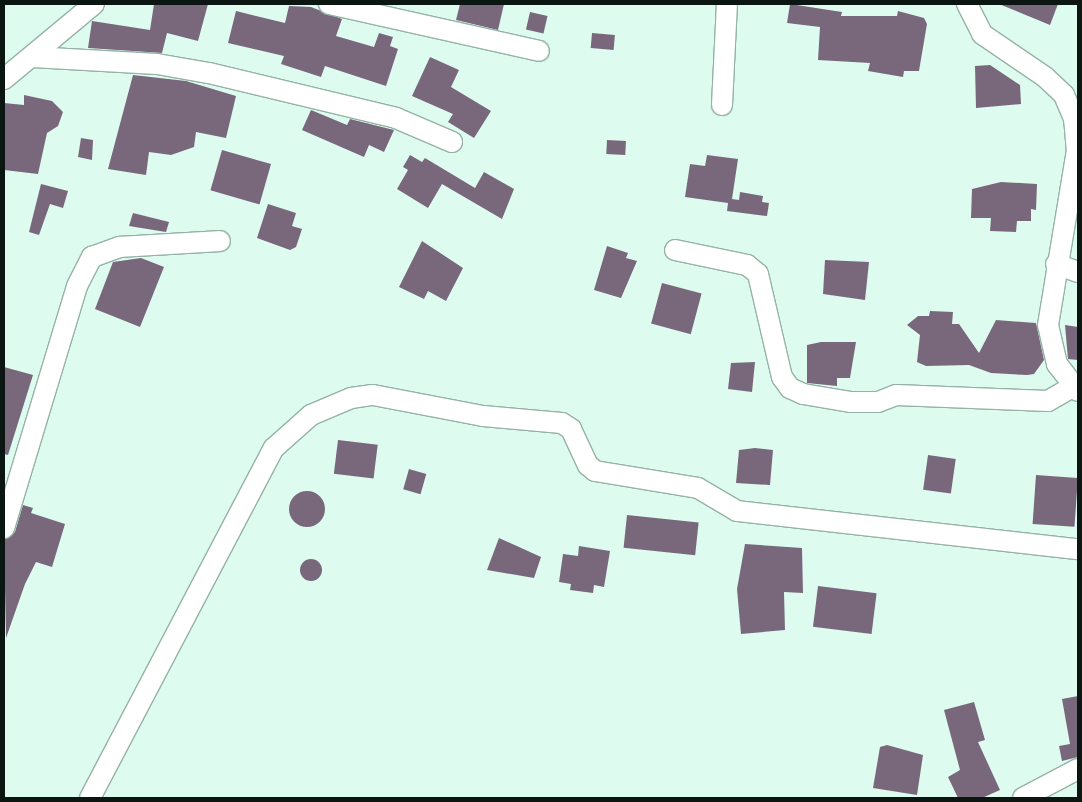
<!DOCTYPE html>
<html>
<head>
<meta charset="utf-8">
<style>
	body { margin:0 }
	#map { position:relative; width:1082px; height:802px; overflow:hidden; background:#ddfcef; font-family:"Source Serif 4",serif }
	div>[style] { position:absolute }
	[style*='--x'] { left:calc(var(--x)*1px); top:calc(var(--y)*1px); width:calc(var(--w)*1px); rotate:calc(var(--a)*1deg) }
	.building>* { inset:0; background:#79687c; transform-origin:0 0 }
	.round { border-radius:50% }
	.roads { filter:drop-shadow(1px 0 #95b2a6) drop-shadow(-1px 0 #95b2a6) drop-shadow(0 1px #95b2a6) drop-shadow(0 -1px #95b2a6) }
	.minor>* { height:20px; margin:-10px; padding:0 10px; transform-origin:10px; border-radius:10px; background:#fff }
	span { translate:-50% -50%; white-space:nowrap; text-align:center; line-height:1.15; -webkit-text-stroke:4px #fff; paint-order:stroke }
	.frame { position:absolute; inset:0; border:5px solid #0b1612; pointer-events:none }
</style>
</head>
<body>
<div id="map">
	<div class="building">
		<i style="clip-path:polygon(154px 4px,208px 4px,198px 41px,167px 33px,162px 53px,88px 48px,92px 21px,150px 30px)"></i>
		<i style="clip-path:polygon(460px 4px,504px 4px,498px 30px,456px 20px)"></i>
		<i style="clip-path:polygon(790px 4px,842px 12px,841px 16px,897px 16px,898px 11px,924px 18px,927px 24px,919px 71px,904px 71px,903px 77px,868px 71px,870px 63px,818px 60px,820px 27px,787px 23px)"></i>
		<i style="clip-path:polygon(999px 4px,1058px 4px,1050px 25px)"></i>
		<i style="clip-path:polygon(289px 6px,311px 7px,342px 19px,336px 36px,374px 47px,379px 33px,393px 37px,390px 46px,398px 49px,386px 86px,325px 66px,321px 77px,281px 64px,284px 56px,228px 43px,236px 11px,285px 23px)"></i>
		<i style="left:530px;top:12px;width:18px;height:18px;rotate:13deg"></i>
		<i style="left:592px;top:33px;width:23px;height:15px;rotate:5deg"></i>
		<i style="clip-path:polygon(430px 57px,459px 70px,451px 87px,491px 111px,474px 138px,448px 122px,453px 114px,412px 96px)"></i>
		<i style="clip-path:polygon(990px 65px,1020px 85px,1021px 104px,976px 108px,975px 66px)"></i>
		<i style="clip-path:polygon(133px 75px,186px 81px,236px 96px,226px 138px,196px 132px,194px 147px,171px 155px,149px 152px,146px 175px,108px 169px)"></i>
		<i style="clip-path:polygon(24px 95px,52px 101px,63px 112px,58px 126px,47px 133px,38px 174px,4px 170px,4px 103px,24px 105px)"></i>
		<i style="clip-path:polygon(311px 110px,347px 125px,350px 119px,394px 130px,384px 152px,369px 145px,364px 157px,302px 130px)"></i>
		<i style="clip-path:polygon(81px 138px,93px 140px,92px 160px,78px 157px)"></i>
		<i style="left:607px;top:140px;width:19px;height:14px;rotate:3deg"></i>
		<i style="left:222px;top:150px;width:51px;height:42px;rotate:16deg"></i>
		<i style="clip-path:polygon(410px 155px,422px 162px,425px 158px,475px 188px,484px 172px,514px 189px,502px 219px,442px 184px,428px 208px,397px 189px,408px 170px,403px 167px)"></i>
		<i style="clip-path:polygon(707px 155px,738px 159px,732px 199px,739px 200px,740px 192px,763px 196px,762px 202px,769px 203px,767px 216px,727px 211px,728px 203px,685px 197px,690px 164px,705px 166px)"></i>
		<i style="clip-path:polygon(1001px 182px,1037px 184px,1036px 210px,1031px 209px,1031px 221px,1017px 221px,1016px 232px,990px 231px,991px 218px,971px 218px,972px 189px)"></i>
		<i style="clip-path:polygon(41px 184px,68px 191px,63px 208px,50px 204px,39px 235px,29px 232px)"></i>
		<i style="clip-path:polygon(268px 204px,296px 213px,292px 226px,302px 229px,296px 247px,290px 250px,257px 238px)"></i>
		<i style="clip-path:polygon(133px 213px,169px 222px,166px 232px,129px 226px)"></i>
		<i style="clip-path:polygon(422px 241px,463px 268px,446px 301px,428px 291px,424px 299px,399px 287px)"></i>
		<i style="clip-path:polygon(607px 246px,628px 253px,626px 258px,637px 261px,621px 298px,594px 290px)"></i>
		<i style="clip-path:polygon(141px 258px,164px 267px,140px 327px,95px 309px,113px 262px)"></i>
		<i style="clip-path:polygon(825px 260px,869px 262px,865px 300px,823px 294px)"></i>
		<i style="left:662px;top:283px;width:41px;height:42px;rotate:15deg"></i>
		<i style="clip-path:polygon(930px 311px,953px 312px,952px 324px,959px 324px,979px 353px,996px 320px,1036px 323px,1044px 360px,1034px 374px,1027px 375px,991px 373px,969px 365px,926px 366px,917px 362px,920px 335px,907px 325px,918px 316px,929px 316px)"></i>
		<i style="clip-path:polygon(1065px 325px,1078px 327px,1078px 360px,1068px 359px)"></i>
		<i style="clip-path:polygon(821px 342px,856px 342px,850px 378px,837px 378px,837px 386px,807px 383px,807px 345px)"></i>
		<i style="clip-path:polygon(755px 362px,752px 392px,728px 389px,731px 363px)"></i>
		<i style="clip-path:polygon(4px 367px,33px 375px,8px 455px,4px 454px)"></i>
		<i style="left:338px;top:440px;width:40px;height:34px;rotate:7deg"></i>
		<i style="clip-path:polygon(755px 448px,773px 450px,770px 485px,736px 483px,739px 450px)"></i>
		<i style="left:928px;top:455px;width:28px;height:35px;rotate:8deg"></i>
		<i style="left:409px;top:469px;width:18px;height:21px;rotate:16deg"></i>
		<i style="left:1036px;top:475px;width:42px;height:49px;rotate:4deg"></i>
		<i class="round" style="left:289px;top:491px;width:36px;height:36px"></i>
		<i style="clip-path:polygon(23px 505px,33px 508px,31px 513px,65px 524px,52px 567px,36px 562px,25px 584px,6px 638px,4px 540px,15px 532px)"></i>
		<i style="left:627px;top:515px;width:72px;height:33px;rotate:6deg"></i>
		<i style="clip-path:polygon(499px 538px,541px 557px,534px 578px,487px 570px)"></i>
		<i style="clip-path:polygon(745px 544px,802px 548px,803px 593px,784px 592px,785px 630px,741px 634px,737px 589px)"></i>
		<i style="clip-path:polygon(579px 546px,610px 551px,604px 587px,594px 585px,593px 593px,570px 590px,571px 584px,559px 582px,563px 554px,578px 556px)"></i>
		<i class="round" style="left:300px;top:559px;width:22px;height:22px"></i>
		<i style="left:818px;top:586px;width:59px;height:41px;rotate:7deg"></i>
		<i style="clip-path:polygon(1078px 696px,1078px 757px,1062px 761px,1059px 746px,1070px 744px,1062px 699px)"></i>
		<i style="clip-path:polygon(974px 702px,985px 740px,978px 742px,1000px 790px,982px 798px,958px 798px,948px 777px,960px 770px,944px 710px)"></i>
		<i style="clip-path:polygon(887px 745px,923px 755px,917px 795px,873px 788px,880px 747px)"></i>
	</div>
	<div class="roads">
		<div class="minor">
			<i style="--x:329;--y:4;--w:215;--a:12.6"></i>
			<i style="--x:967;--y:4;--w:34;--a:63"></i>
			<i style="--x:982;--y:34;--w:76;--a:34.3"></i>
			<i style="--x:1045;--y:77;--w:26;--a:43"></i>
			<i style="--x:1064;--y:95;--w:25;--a:67"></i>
			<i style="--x:1074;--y:118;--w:32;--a:85"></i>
			<i style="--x:1077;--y:150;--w:177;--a:99.4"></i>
			<i style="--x:1048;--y:325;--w:40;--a:77"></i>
			<i style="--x:1057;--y:364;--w:34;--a:52"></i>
			<i style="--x:32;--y:57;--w:125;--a:3.2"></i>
			<i style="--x:157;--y:64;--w:53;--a:9.8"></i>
			<i style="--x:209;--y:73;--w:192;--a:13.5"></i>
			<i style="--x:396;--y:118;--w:61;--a:23.2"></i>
			<i style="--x:4;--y:79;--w:117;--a:-39.8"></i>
			<i style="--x:722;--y:105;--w:101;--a:-87.2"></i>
			<i style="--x:675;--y:250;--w:74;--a:11.8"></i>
			<i style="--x:747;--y:265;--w:14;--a:39"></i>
			<i style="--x:758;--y:274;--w:106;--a:76.9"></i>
			<i style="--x:782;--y:377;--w:14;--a:54"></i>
			<i style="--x:790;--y:388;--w:14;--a:25"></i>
			<i style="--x:803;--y:394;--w:49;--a:9.5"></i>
			<i style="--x:851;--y:402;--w:27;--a:0"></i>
			<i style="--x:878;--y:402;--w:19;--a:-21"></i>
			<i style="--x:896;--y:395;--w:152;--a:2.3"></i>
			<i style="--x:1048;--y:401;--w:28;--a:-30"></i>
			<i style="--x:1056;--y:264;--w:23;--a:20"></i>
			<i style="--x:4;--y:528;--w:253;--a:-73.2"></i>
			<i style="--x:77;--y:286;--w:33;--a:-63"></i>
			<i style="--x:92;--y:257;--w:30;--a:-20"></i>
			<i style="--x:120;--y:247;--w:100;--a:-3.4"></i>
			<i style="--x:90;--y:798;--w:395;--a:-62.3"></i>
			<i style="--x:274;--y:448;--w:50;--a:-41.7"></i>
			<i style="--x:311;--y:415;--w:43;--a:-23"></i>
			<i style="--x:351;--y:398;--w:22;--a:-8"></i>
			<i style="--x:373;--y:395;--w:112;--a:10.8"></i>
			<i style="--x:483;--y:416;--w:79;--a:5.1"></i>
			<i style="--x:562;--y:423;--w:11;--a:34"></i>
			<i style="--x:571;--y:429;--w:40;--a:65"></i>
			<i style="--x:588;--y:465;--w:9;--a:41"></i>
			<i style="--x:595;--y:471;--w:104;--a:9.4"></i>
			<i style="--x:698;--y:488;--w:45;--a:30.5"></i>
			<i style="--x:737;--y:511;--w:343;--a:6.4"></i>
			<i style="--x:1023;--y:798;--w:62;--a:-27.8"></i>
		</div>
	</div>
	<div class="frame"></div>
</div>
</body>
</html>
